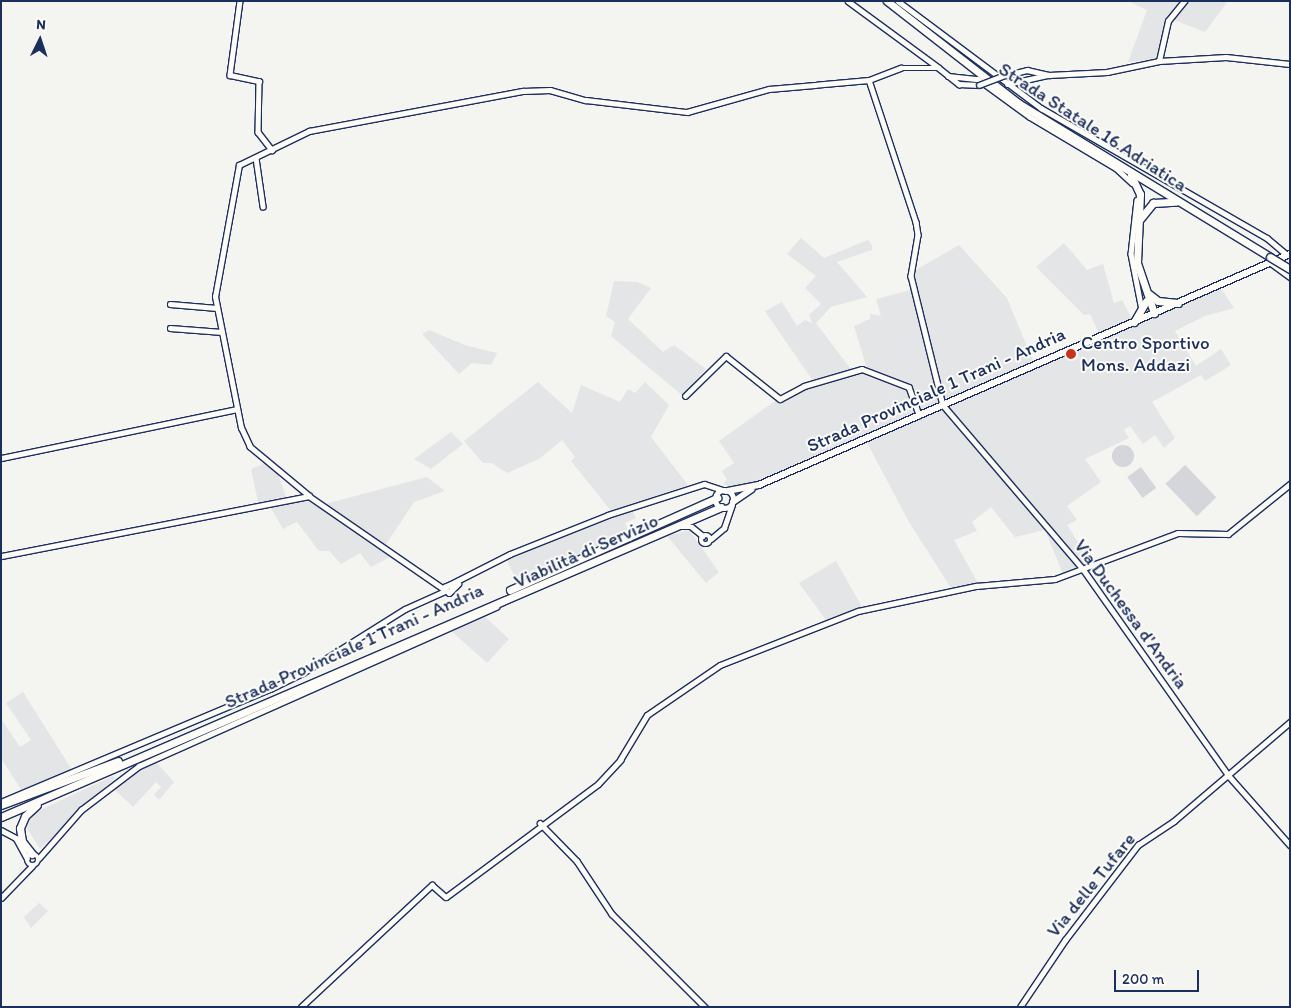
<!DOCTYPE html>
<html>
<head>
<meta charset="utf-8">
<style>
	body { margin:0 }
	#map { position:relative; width:1291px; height:1008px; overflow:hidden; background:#f4f4f1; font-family:Itim,sans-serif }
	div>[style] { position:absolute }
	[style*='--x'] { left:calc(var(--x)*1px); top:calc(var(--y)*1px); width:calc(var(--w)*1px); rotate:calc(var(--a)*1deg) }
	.built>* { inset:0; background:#e4e5e6 }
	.green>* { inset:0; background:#d4d6db; transform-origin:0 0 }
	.round { border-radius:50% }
	.roads { filter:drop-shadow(1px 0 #1b2f5e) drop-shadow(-1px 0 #1b2f5e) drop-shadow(0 1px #1b2f5e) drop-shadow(0 -1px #1b2f5e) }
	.minor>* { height:4.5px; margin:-2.25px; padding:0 2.25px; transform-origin:2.25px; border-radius:2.25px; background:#fdfcf7 }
	.minor>.ring { margin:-2.25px; padding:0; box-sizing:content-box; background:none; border:4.5px solid #fdfcf7; border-radius:50% }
	.major>* { height:5.5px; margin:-2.75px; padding:0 2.75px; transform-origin:2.75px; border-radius:2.75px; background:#fdfcf7 }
	.major>.ring { margin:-2.75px; padding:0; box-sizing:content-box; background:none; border:5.5px solid #fdfcf7; border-radius:50% }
	.highway>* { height:7px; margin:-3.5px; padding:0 3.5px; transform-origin:3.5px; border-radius:3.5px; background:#fdfcf7 }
	.bridges { filter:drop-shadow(1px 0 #1b2f5e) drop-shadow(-1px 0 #1b2f5e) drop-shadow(0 1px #1b2f5e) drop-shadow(0 -1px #1b2f5e) }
	.minor-bridge>* { height:4.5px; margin:-2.25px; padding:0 2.25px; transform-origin:2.25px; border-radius:2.25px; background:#fdfcf7 }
	.highway-bridge>* { height:7px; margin:-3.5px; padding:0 3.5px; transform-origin:3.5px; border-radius:3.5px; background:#fdfcf7 }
	.dots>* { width:14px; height:14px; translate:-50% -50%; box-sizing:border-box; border:2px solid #fdfcf7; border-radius:50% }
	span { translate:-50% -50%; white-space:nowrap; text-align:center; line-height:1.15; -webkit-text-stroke:4px #fdfcf7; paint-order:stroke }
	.street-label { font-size:19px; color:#1b2f5e }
	.poi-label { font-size:19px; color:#1b2f5e }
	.left { translate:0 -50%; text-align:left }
	.frame { position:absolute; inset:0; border:2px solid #1b2f5e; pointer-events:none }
	.north { position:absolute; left:15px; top:15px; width:50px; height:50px; -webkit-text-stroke:4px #fdfcf7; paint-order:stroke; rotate:4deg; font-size:14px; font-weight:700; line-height:20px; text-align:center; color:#1b2f5e }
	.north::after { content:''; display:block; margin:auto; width:18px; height:22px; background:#1b2f5e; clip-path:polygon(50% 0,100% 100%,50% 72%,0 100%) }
	.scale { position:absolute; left:1114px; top:970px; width:85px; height:22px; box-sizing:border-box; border:2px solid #1b2f5e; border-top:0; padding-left:6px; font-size:15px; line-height:18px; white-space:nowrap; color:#1b2f5e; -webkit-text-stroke:4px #fdfcf7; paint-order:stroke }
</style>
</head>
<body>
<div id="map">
	<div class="built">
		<i style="clip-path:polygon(1128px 1px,1228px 1px,1205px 32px,1166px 17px,1157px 59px,1128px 62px,1147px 10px)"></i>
		<i style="clip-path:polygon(801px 238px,824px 258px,868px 240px,872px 245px,872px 250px,837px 262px,867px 297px,831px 307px,816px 323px,850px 368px,867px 369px,854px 326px,870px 319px,870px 314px,881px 316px,876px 299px,911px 290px,909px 274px,959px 245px,1007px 298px,1036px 368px,1101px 338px,1090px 314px,1084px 315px,1036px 267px,1064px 243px,1087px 270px,1103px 264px,1114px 303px,1122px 300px,1134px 323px,1220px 287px,1234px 308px,1205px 316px,1175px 331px,1196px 366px,1221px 349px,1231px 365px,1205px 381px,1201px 375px,1152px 402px,1175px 438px,1164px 448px,1155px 435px,1143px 444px,1130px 426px,1124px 430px,1129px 438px,1085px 459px,1101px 482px,1067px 506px,1077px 520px,1067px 525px,1091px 563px,1063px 574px,1045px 530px,1015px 537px,991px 507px,972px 522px,977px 531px,954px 540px,979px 585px,953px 591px,909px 522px,864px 437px,749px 484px,734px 488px,723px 484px,727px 480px,722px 471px,734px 463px,719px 441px,775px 401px,815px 384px,765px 311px,782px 302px,797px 326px,805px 320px,812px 323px,809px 315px,821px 304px,805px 288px,816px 276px,787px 254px)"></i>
		<i style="clip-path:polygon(614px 281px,637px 282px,651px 288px,628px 319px,663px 352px,674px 345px,706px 369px,683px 396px,611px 336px,615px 322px,606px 316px)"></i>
		<i style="clip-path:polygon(429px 330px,465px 345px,497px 353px,491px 365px,472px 363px,459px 374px,422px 334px)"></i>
		<i style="clip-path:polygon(538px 382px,572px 413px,581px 385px,620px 402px,628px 389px,635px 393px,645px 382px,669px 405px,651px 437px,688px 485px,611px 511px,571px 461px,575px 457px,562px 440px,539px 459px,507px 473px,492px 463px,483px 463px,464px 441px)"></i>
		<i style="clip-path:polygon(451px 432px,463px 444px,431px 469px,414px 459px)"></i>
		<i style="clip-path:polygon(268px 462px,276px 468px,287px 500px,305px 497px,321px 505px,427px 477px,445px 491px,414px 502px,384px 547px,394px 555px,371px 567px,360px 553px,341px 564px,329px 551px,319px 551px,297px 522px,283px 529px,267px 501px,258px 502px,251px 469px)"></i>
		<i style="clip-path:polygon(632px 510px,636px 518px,625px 523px,630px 534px,517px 582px,506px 558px)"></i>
		<i style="clip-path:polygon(689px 530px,719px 572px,706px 583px,667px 536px)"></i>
		<i style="clip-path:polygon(836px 561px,862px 607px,826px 620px,799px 583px)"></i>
		<i style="clip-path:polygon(483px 615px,509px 639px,487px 663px,449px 629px)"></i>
		<i style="clip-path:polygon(23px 692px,72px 770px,22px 791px,1px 758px,1px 719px,20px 747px,31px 740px,6px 703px)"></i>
		<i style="clip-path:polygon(155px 761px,174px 782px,159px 800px,154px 795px,161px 787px,156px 782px,133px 807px,113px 788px)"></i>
		<i style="clip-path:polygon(113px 776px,115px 778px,40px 849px,25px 825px,34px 813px)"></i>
		<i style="clip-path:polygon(39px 903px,48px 911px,31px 928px,24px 917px)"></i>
	</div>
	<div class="green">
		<i class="round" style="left:1112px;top:445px;width:22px;height:22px"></i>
		<i style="left:1185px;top:465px;width:45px;height:27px;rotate:46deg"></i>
		<i style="left:1141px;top:467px;width:26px;height:17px;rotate:54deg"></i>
	</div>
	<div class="roads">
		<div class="minor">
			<i style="--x:240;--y:1;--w:75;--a:97.7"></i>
			<i style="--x:230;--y:75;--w:30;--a:12"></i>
			<i style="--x:259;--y:81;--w:51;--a:91.1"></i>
			<i style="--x:258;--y:132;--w:23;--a:52"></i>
			<i style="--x:848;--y:1;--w:112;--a:36.3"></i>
			<i style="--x:898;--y:1;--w:179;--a:36.8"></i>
			<i style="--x:1041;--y:108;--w:261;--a:29.9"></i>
			<i style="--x:1267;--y:238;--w:26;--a:40"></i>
			<i style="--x:1159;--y:61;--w:41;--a:-77.3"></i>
			<i style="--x:1168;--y:21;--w:26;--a:-51"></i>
			<i style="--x:948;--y:76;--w:30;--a:6"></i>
			<i style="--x:978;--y:79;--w:64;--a:36.2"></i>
			<i style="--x:1030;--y:117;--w:100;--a:30.7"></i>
			<i style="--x:1116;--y:168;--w:22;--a:43"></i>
			<i style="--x:1003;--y:76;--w:25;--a:-14"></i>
			<i style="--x:1027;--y:70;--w:23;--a:13"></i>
			<i style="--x:1049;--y:75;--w:58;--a:-3"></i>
			<i style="--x:1107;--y:72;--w:53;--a:-11.9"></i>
			<i style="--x:1159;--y:61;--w:67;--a:-3.4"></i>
			<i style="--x:1226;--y:57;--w:64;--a:6.2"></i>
			<i style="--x:869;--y:80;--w:150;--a:71.7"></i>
			<i style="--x:916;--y:222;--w:13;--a:81"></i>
			<i style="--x:918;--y:235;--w:42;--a:99.7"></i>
			<i style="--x:911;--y:276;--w:133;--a:76.1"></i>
			<i style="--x:943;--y:405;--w:216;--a:49.5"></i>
			<i style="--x:1083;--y:569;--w:253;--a:54.8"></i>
			<i style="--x:1229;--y:776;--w:92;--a:48.5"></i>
			<i style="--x:1007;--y:84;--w:42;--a:-12.4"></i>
			<i style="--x:256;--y:158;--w:49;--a:81.7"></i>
			<i style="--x:1137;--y:200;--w:54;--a:96.3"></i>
			<i style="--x:1131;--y:254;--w:52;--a:78.9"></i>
			<i style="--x:1271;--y:263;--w:24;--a:36"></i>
			<i style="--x:170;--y:304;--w:47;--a:4.9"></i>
			<i style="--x:170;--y:328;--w:52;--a:4.4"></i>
			<i style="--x:685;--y:396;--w:57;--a:-44.3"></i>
			<i style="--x:726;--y:356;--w:69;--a:38.5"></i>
			<i style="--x:780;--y:399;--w:27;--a:-28"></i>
			<i style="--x:804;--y:386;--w:60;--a:-16.3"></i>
			<i style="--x:862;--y:369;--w:50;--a:21"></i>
			<i style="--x:909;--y:387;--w:30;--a:70"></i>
			<i style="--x:1;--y:458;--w:241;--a:-11.7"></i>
			<i style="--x:309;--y:496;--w:77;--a:-140.3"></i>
			<i style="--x:250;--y:447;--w:21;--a:-115"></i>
			<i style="--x:241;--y:428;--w:134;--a:-101.2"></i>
			<i style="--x:215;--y:297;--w:134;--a:-79.7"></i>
			<i style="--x:239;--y:165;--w:78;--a:-25.9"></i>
			<i style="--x:309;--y:131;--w:218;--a:-10.6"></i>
			<i style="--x:523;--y:91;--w:27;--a:-2"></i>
			<i style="--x:550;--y:90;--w:37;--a:16"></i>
			<i style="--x:586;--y:100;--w:102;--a:6.8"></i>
			<i style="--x:687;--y:112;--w:85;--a:-15.7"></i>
			<i style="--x:769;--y:89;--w:100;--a:-5.1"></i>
			<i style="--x:869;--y:80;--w:34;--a:-21"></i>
			<i style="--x:901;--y:68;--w:38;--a:0"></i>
			<i style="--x:939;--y:68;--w:26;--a:39"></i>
			<i style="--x:959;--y:84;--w:20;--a:3"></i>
			<i style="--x:680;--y:527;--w:12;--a:0"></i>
			<i style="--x:692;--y:527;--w:14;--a:39"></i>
			<i class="ring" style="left:701.5px;top:535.5px;width:4.5px;height:4.5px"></i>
			<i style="--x:711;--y:539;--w:17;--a:-40"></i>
			<i style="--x:724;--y:528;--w:24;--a:-71"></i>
			<i style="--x:1;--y:556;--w:314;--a:-11"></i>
			<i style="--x:309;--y:496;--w:164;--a:34.6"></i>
			<i style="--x:449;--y:585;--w:68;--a:-26.9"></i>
			<i style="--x:510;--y:554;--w:105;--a:-21.7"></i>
			<i style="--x:608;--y:515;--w:101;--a:-17.9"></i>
			<i style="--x:704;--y:484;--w:22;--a:18"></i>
			<i style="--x:452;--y:590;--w:5;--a:-112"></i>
			<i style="--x:450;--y:585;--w:5;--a:158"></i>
			<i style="--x:445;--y:587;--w:7;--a:56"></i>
			<i style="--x:449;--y:593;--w:13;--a:-45"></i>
			<i style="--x:3;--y:801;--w:290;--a:-22.8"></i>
			<i style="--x:270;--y:689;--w:37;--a:-26"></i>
			<i style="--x:303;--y:673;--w:120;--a:-32.1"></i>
			<i style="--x:405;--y:609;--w:44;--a:-24.2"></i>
			<i style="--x:540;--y:823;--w:53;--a:45.8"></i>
			<i style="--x:577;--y:861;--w:64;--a:56.6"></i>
			<i style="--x:612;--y:914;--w:132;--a:45"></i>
			<i style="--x:1;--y:830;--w:17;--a:28"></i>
			<i style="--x:16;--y:838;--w:23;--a:61"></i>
			<i class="ring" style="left:27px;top:854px;width:7.5px;height:7.5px"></i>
			<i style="--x:39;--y:858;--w:64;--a:-48.8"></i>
			<i style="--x:81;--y:810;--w:73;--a:-37.2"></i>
			<i style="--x:139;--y:766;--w:391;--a:-24"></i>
			<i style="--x:1;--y:898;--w:45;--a:-45.9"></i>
			<i style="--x:301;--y:1007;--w:179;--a:-43"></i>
			<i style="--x:432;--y:885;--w:18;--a:41"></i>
			<i style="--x:446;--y:897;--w:189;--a:-36.6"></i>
			<i style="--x:598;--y:784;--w:33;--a:-47"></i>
			<i style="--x:620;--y:760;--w:52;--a:-59"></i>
			<i style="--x:647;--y:715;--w:88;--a:-34.4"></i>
			<i style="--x:720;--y:665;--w:148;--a:-21.4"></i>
			<i style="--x:858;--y:611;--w:121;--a:-12"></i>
			<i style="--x:976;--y:586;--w:79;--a:-5.1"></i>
			<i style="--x:1055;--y:579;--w:131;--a:-20.5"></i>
			<i style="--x:1178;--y:533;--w:50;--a:1.1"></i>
			<i style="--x:1228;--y:534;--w:80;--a:-38.9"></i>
			<i style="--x:1020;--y:1007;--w:81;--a:-56.1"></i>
			<i style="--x:1065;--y:940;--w:120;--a:-52.5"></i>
			<i style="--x:1138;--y:845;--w:43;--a:-33.7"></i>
			<i style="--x:1174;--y:821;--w:153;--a:-40.5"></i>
		</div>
		<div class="major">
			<i style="--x:728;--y:491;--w:32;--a:-11"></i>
			<i style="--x:759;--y:485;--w:579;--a:-23.51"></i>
			<i class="ring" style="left:716px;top:491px;width:12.5px;height:12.5px"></i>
			<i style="--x:733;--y:502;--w:22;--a:-34"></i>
		</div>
		<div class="highway">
			<i style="--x:887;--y:1;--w:166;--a:37.9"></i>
			<i style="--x:1018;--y:103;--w:295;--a:31.4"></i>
			<i style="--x:1131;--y:175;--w:21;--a:65"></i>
			<i style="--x:1140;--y:194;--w:69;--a:92.5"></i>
			<i style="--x:1137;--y:263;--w:53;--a:71.2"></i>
			<i style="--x:1140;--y:219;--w:21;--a:-51"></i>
			<i style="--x:1153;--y:203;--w:22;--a:-3"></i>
			<i style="--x:1149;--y:294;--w:11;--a:38"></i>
			<i style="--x:1158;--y:301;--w:20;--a:6"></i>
			<i style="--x:1134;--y:322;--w:24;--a:-60"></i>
			<i style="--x:510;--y:590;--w:227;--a:-24"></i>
			<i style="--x:1;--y:805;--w:125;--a:-20.6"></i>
			<i style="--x:1;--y:817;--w:784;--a:-23.29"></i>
			<i style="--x:32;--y:854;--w:16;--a:-128"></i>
			<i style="--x:22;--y:841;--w:13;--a:-99"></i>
			<i style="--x:20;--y:828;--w:13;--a:-67"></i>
			<i style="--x:25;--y:816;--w:16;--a:-43"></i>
		</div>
	</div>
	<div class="bridges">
		<div class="minor-bridge">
			<i style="--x:979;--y:85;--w:26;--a:-21"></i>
		</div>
		<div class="highway-bridge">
			<i style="--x:1270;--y:257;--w:23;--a:31"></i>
		</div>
	</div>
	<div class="dots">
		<i style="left:1071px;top:354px;background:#c8321e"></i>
	</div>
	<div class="street-label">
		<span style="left:1093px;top:127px;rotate:33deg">Strada Statale 16 Adriatica</span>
		<span style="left:936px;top:390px;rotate:-24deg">Strada Provinciale 1 Trani - Andria</span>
		<span style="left:586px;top:551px;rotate:-24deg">Viabilità di Servizio</span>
		<span style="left:1131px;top:614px;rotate:54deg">Via Duchessa d'Andria</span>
		<span style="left:354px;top:646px;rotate:-24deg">Strada Provinciale 1 Trani - Andria</span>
		<span style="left:1091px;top:885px;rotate:-51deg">Via delle Tufare</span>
	</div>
	<div class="poi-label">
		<span class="left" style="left:1081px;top:354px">Centro Sportivo<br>Mons. Addazi</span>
	</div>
	<div class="frame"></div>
	<div class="north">N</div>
	<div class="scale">200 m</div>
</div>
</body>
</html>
